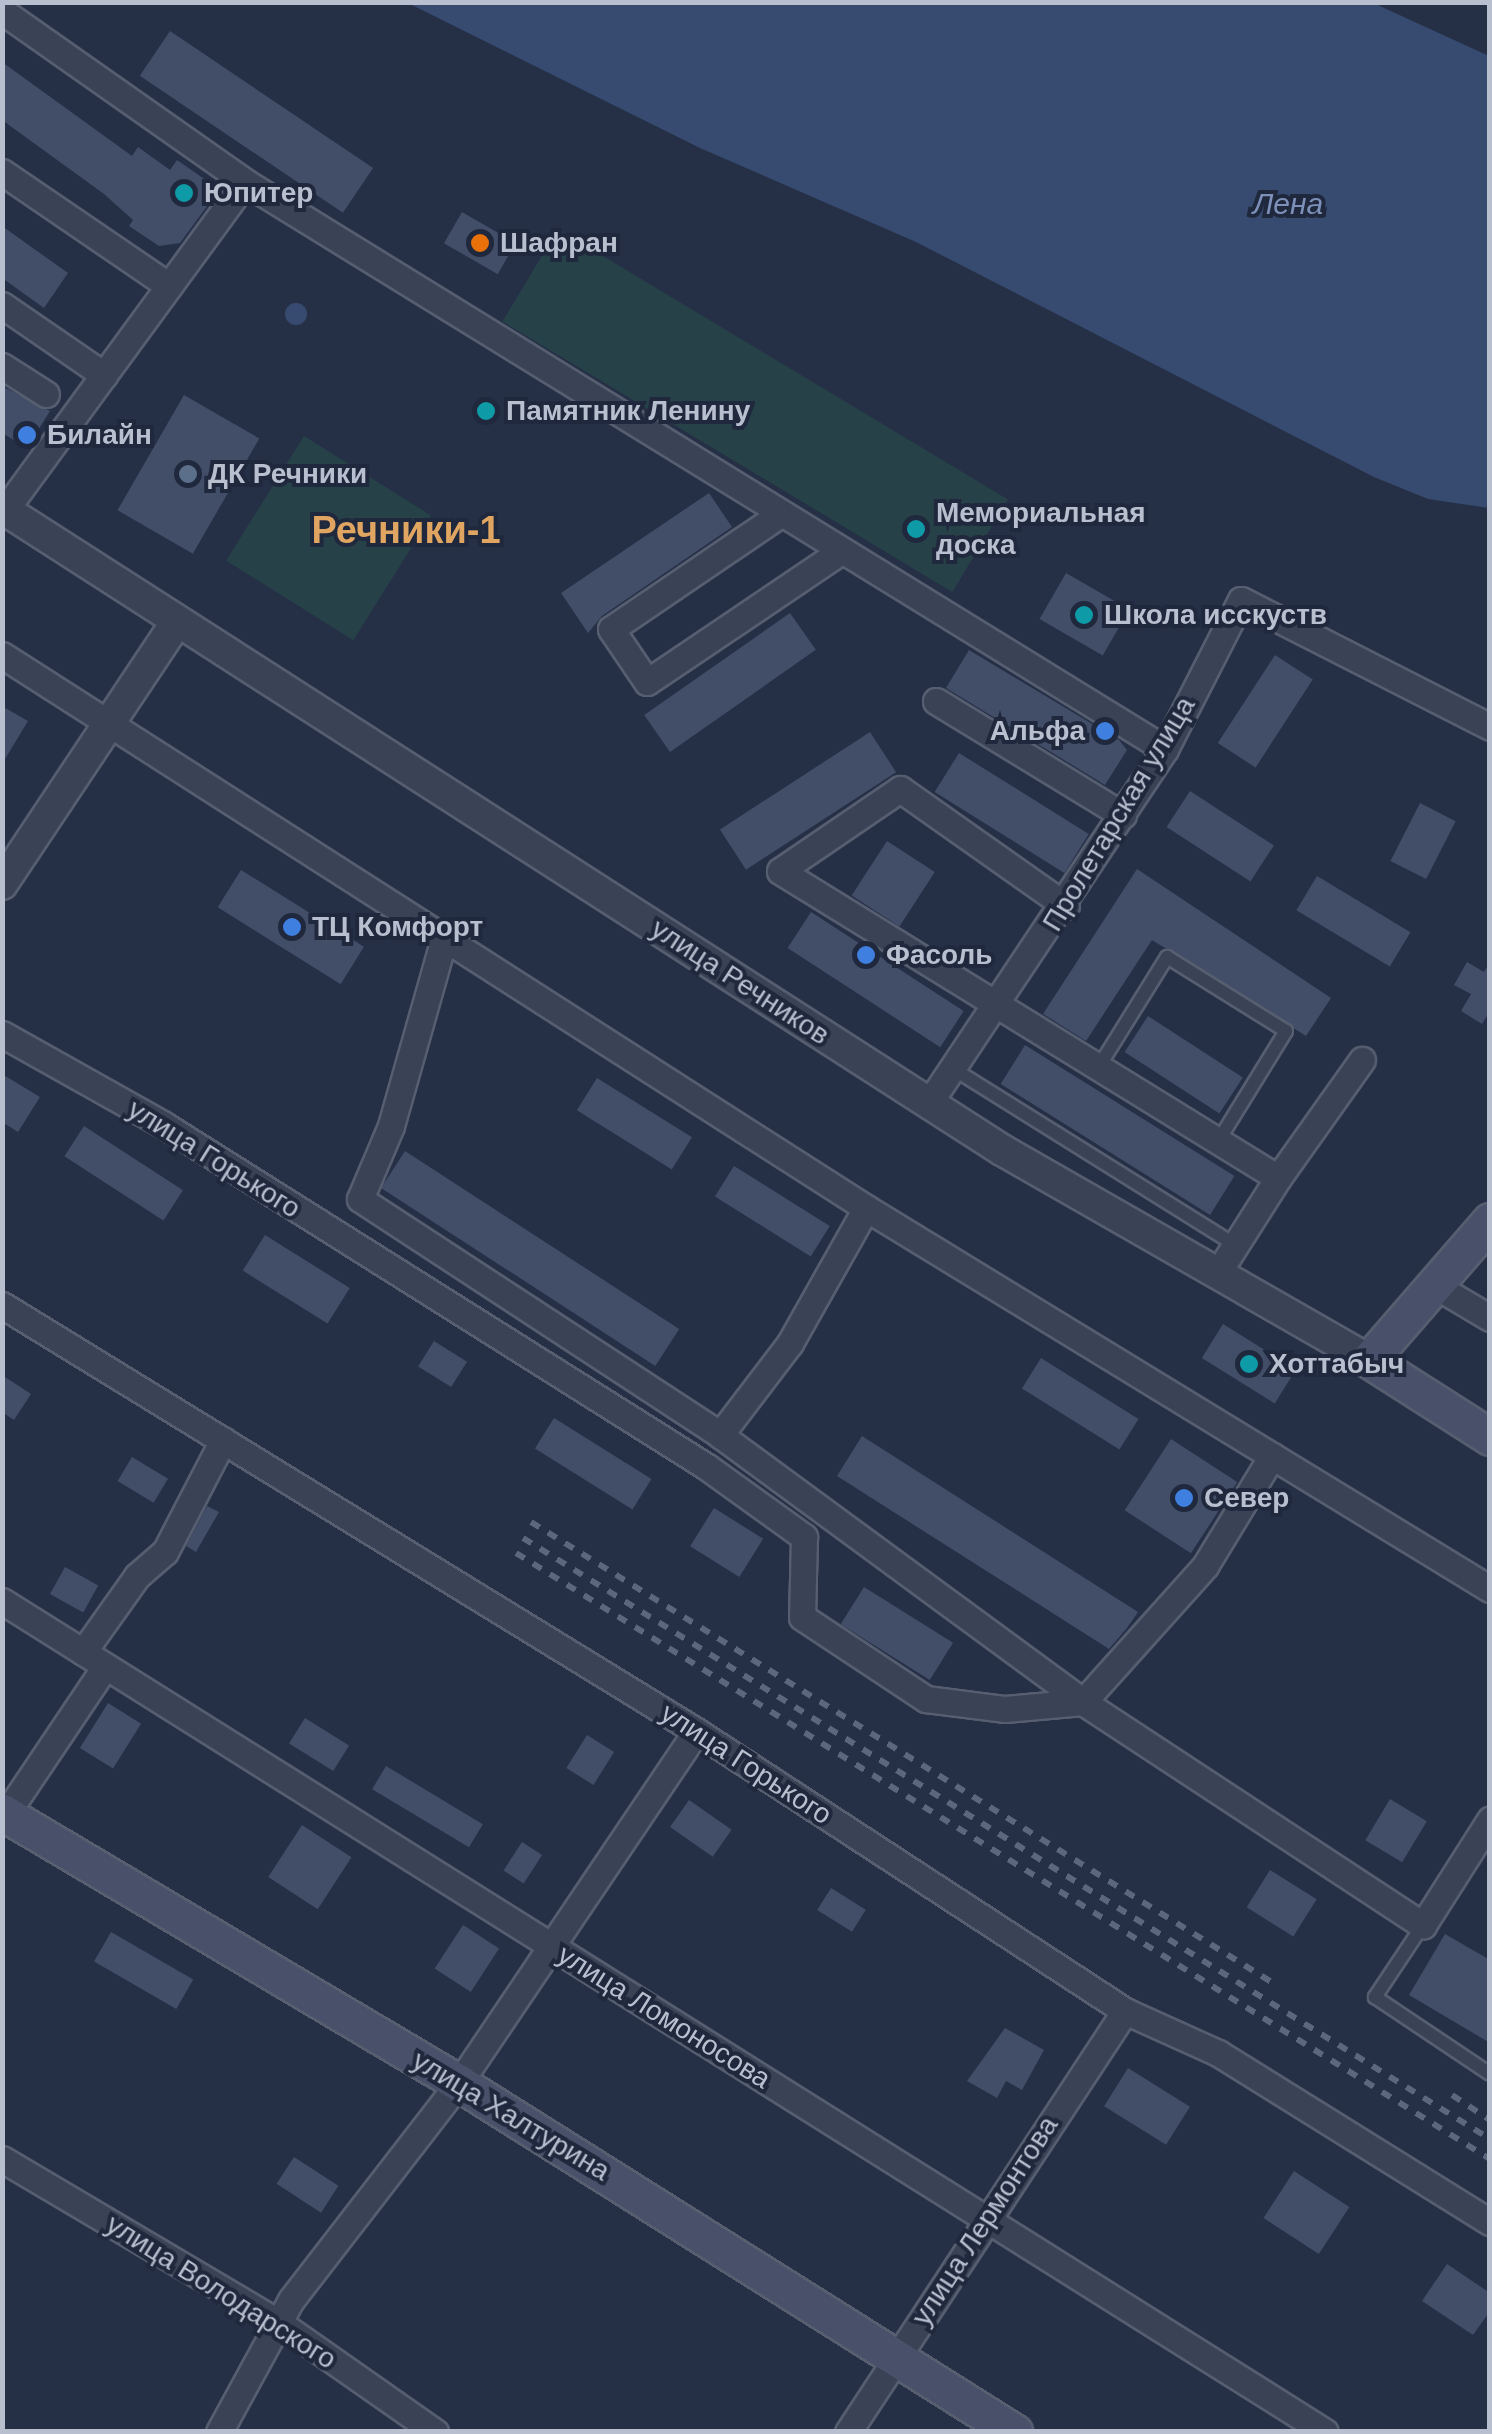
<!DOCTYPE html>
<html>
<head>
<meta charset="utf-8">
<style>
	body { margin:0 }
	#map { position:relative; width:1492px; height:2434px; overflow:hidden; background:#253047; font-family:Helvetica,sans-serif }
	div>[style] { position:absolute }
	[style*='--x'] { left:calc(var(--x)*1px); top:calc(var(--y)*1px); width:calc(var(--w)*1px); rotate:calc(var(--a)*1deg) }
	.green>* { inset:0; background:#274148; transform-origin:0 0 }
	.water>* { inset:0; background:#374a6f }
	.round { border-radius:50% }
	.building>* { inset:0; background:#424d67; transform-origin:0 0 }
	.roads { filter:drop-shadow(2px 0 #565e70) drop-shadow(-2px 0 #565e70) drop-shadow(0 2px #565e70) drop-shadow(0 -2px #565e70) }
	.service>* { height:12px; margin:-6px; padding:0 6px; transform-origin:6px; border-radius:6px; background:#3a4356 }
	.minor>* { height:25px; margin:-12.5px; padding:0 12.5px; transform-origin:12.5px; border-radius:12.5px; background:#3a4356 }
	.tertiary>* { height:30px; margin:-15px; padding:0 15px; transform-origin:15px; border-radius:15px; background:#3a4356 }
	.secondary>* { height:35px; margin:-17.5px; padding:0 17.5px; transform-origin:17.5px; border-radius:17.5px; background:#485169 }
	.rail>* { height:6px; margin-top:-3px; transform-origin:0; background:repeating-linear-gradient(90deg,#5c667d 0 10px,transparent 0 20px) }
	.dots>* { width:28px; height:28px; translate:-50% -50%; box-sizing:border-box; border:5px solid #1f283c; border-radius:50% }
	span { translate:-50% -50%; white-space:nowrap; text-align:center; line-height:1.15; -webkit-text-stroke:8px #1f283c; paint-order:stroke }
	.poi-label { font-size:28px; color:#b8bfcf; font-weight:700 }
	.left { translate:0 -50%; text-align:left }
	.right { translate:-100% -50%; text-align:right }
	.street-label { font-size:28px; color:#b8bfcf }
	.water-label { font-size:30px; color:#7c90b9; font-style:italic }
	.district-label { font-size:38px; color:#e1a562; font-weight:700 }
	.frame { position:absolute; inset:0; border:5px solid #b8bfcf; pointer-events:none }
</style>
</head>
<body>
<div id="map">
	<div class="green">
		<i style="left:558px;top:229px;width:525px;height:108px;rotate:31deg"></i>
		<i style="left:304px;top:436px;width:150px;height:147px;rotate:32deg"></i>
	</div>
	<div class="water">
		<i style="clip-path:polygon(1371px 2px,1489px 56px,1489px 508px,1428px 499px,1374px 477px,916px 242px,700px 148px,408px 3px)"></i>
		<i class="round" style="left:285px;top:303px;width:22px;height:22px"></i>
	</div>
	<div class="building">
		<i style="left:170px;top:31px;width:245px;height:54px;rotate:34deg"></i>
		<i style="clip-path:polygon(2px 62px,132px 156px,138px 147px,170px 170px,177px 160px,210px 183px,216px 194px,180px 243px,159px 246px,129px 226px,133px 220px,104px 194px,2px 120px)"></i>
		<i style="left:462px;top:212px;width:62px;height:36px;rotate:30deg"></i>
		<i style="clip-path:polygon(2px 226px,68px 273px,44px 308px,2px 278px)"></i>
		<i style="clip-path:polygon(2px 386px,50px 411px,27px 448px,2px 433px)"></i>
		<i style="left:184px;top:395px;width:87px;height:133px;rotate:30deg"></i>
		<i style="clip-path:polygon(709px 493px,732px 527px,602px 616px,588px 633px,561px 593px)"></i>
		<i style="left:1066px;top:573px;width:73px;height:53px;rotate:30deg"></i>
		<i style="left:790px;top:613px;width:45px;height:178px;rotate:55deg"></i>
		<i style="clip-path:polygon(969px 650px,1119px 740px,1127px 750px,1105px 785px,946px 688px)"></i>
		<i style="left:1275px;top:655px;width:45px;height:105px;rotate:33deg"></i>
		<i style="clip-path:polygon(2px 706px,28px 721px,2px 764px)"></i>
		<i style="left:870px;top:732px;width:48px;height:179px;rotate:57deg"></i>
		<i style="left:959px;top:753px;width:153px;height:46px;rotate:32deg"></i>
		<i style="left:1190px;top:791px;width:100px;height:43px;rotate:33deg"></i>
		<i style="left:1420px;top:803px;width:40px;height:65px;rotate:27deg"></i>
		<i style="left:887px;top:841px;width:57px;height:65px;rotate:33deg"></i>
		<i style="clip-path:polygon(1137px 869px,1331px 998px,1306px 1036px,1152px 940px,1086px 1041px,1043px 1014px)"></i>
		<i style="left:241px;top:870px;width:145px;height:44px;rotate:32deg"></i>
		<i style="left:1317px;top:876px;width:109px;height:40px;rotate:31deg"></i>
		<i style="left:811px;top:912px;width:182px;height:43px;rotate:33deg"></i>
		<i style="clip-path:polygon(1467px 962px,1484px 972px,1490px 962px,1490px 1011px,1482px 1024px,1461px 1011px,1471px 994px,1454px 985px)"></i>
		<i style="left:1148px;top:1016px;width:113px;height:43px;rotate:33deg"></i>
		<i style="left:1025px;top:1045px;width:247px;height:46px;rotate:32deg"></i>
		<i style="clip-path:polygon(2px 1074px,40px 1097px,18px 1132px,2px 1122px)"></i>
		<i style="left:597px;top:1078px;width:112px;height:38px;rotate:32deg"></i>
		<i style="left:84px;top:1126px;width:118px;height:36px;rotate:33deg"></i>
		<i style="left:405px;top:1151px;width:327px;height:44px;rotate:33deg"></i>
		<i style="left:734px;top:1166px;width:113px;height:36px;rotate:32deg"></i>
		<i style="left:265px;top:1235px;width:100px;height:42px;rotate:32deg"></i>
		<i style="left:1223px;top:1324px;width:86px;height:40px;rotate:32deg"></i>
		<i style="left:434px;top:1341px;width:39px;height:30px;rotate:32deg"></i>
		<i style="left:1041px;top:1358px;width:115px;height:36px;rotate:32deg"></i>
		<i style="clip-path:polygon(2px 1375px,31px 1394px,14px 1420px,2px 1412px)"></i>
		<i style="left:554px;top:1418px;width:115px;height:36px;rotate:32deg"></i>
		<i style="clip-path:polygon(862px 1436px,1138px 1612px,1127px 1628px,1109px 1649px,837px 1476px)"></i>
		<i style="left:1171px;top:1439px;width:79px;height:85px;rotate:33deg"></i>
		<i style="left:132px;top:1457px;width:42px;height:28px;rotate:31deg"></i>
		<i style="clip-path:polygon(207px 1506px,219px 1512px,196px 1552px,186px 1546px)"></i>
		<i style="left:714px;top:1508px;width:58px;height:45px;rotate:32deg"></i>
		<i style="left:65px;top:1567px;width:38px;height:31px;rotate:29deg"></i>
		<i style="left:864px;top:1587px;width:105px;height:44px;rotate:32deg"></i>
		<i style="left:108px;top:1703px;width:39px;height:53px;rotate:32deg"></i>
		<i style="left:305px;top:1718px;width:52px;height:30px;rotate:32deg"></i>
		<i style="left:587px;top:1735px;width:32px;height:39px;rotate:32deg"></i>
		<i style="left:386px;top:1766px;width:113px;height:27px;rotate:31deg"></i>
		<i style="left:1390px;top:1799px;width:43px;height:48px;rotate:31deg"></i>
		<i style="left:689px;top:1800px;width:52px;height:33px;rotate:35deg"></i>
		<i style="left:302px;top:1825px;width:59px;height:62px;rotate:33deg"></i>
		<i style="left:522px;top:1842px;width:24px;height:34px;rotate:33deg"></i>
		<i style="left:1270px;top:1870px;width:55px;height:44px;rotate:32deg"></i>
		<i style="left:831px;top:1888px;width:41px;height:26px;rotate:32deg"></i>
		<i style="left:463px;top:1925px;width:43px;height:52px;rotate:33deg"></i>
		<i style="left:111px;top:1932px;width:95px;height:34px;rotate:30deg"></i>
		<i style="clip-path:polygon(1445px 1934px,1490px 1960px,1490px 2043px,1409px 1995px)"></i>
		<i style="clip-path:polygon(1005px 2028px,1044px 2050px,1022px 2090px,1006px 2081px,997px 2098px,967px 2081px)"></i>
		<i style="left:1128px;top:2068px;width:73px;height:45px;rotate:32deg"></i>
		<i style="left:294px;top:2157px;width:53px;height:32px;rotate:33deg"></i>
		<i style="left:1294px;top:2171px;width:66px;height:56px;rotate:33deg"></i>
		<i style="clip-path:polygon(1447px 2264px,1490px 2293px,1490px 2311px,1473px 2335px,1422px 2301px)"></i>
	</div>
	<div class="roads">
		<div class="service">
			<i style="--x:952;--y:1068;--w:334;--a:32"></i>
			<i style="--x:1098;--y:1068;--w:131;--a:-58.1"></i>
			<i style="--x:1167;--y:957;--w:140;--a:31.9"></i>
			<i style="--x:1286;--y:1031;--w:132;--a:121.6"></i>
			<i style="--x:1423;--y:1925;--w:87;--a:123.7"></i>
			<i style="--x:1375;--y:1997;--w:138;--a:33.8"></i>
		</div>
		<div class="minor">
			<i style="--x:2;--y:11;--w:297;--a:35.1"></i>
			<i style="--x:245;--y:182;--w:1081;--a:31.65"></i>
			<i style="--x:2;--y:172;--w:202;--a:34.3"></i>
			<i style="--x:2;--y:305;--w:124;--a:34.5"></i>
			<i style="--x:2;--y:366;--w:52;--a:32.5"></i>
			<i style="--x:5;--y:510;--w:406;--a:-53.8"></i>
			<i style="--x:779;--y:515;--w:203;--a:145.8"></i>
			<i style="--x:611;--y:629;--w:64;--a:55.8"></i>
			<i style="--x:647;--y:682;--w:233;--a:-34"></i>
			<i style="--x:2;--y:655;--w:1026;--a:32.62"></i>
			<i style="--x:866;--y:1208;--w:731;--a:31.41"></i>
			<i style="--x:936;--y:701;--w:219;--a:31.4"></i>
			<i style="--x:1066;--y:906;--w:203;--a:-144.8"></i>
			<i style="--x:900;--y:789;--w:145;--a:145.7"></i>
			<i style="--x:780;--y:871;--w:585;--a:31.65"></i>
			<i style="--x:1278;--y:1178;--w:114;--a:122.4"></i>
			<i style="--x:445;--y:935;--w:198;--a:105.8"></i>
			<i style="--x:391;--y:1126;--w:79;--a:113"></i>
			<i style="--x:360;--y:1199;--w:430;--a:33.2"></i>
			<i style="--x:720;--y:1435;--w:451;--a:36.3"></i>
			<i style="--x:1083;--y:1702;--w:183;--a:-48.1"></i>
			<i style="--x:1205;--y:1566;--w:129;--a:-58.7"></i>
			<i style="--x:2;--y:1034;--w:186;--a:29.3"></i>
			<i style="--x:164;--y:1125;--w:642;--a:32.2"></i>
			<i style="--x:707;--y:1467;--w:120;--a:35.8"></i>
			<i style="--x:804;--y:1537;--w:80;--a:91.4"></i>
			<i style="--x:802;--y:1617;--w:149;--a:33.5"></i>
			<i style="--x:926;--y:1699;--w:80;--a:7.2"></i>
			<i style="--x:1005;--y:1709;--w:78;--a:-5.1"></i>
			<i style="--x:1083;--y:1702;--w:407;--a:33.3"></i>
			<i style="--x:1423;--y:1925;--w:125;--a:-57.5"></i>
			<i style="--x:929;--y:1103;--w:425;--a:-56.3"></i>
			<i style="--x:1165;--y:749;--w:167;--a:-63"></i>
			<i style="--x:1241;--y:600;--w:280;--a:27"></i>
			<i style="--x:1278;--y:1178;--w:145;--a:-54.6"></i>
			<i style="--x:1431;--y:1283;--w:69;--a:30.7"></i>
			<i style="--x:2;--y:1305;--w:814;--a:31.54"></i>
			<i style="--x:696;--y:1731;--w:512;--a:33.13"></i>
			<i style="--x:1125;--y:2011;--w:102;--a:24.3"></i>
			<i style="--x:1218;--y:2053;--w:320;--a:31.9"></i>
			<i style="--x:720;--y:1435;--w:116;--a:-52.7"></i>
			<i style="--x:790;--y:1343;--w:155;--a:-60.6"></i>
			<i style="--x:2;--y:1601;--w:1562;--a:32.13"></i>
			<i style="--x:83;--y:1652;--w:93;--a:-54.6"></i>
			<i style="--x:137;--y:1576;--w:37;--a:-41"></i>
			<i style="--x:165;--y:1552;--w:126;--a:-62.6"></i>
			<i style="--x:2;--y:1820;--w:184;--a:-56.1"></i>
			<i style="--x:2;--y:2159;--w:321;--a:30.6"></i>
			<i style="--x:278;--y:2322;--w:192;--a:35"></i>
			<i style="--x:219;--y:2432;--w:150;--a:-61.4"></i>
			<i style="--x:291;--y:2300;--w:274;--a:-52.3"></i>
			<i style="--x:459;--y:2083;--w:424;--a:-56"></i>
			<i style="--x:848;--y:2432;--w:504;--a:-56.66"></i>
		</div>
		<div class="tertiary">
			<i style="--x:2;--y:508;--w:1188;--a:32.7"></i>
			<i style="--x:1002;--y:1150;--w:423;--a:29.8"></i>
			<i style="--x:2;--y:884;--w:315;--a:-56.3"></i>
		</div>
		<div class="secondary">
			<i style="--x:1490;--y:1221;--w:184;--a:131"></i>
			<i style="--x:1369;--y:1360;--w:143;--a:32.5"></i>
			<i style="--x:2;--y:1812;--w:531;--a:30.67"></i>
			<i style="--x:459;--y:2083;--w:656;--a:32.16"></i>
		</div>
	</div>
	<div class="rail">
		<i style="--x:531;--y:1522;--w:879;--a:31.85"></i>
		<i style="--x:523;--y:1538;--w:1139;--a:31.86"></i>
		<i style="--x:516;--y:1553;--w:1147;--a:31.89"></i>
		<i style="--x:1452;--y:2095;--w:45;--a:33.3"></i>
	</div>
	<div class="dots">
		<i style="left:184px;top:193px;background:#0f9aa8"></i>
		<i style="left:480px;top:243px;background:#e8710a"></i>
		<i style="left:486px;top:411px;background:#0f9aa8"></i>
		<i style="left:27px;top:435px;background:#3f7fe0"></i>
		<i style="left:188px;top:474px;background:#5c6f8a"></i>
		<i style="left:916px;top:529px;background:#0f9aa8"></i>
		<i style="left:1084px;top:615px;background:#0f9aa8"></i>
		<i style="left:1105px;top:731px;background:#3f7fe0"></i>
		<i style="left:292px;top:927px;background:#3f7fe0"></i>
		<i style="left:866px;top:955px;background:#3f7fe0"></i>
		<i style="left:1249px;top:1364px;background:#0f9aa8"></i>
		<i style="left:1184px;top:1498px;background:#3f7fe0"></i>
	</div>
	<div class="poi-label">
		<span class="left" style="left:204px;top:193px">Юпитер</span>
		<span class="left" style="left:500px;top:243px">Шафран</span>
		<span class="left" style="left:506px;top:411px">Памятник Ленину</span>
		<span class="left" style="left:47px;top:435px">Билайн</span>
		<span class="left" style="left:208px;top:474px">ДК Речники</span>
		<span class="left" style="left:936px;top:529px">Мемориальная<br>доска</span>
		<span class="left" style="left:1104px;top:615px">Школа исскуств</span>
		<span class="right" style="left:1085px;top:731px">Альфа</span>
		<span class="left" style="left:312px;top:927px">ТЦ Комфорт</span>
		<span class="left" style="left:886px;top:955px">Фасоль</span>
		<span class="left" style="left:1269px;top:1364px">Хоттабыч</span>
		<span class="left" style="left:1204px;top:1498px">Север</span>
	</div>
	<div class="street-label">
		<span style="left:1119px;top:814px;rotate:-59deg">Пролетарская улица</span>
		<span style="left:740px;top:982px;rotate:33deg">улица Речников</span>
		<span style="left:214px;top:1159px;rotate:32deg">улица Горького</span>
		<span style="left:746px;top:1764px;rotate:33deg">улица Горького</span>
		<span style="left:664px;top:2017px;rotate:32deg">улица Ломоносова</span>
		<span style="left:511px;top:2116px;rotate:31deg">улица Халтурина</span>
		<span style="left:985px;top:2221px;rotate:-57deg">улица Лермонтова</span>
		<span style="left:221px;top:2292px;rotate:32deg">улица Володарского</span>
	</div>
	<div class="water-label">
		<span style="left:1288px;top:204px">Лена</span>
	</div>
	<div class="district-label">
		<span style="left:406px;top:531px">Речники-1</span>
	</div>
	<div class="frame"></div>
</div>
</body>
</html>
